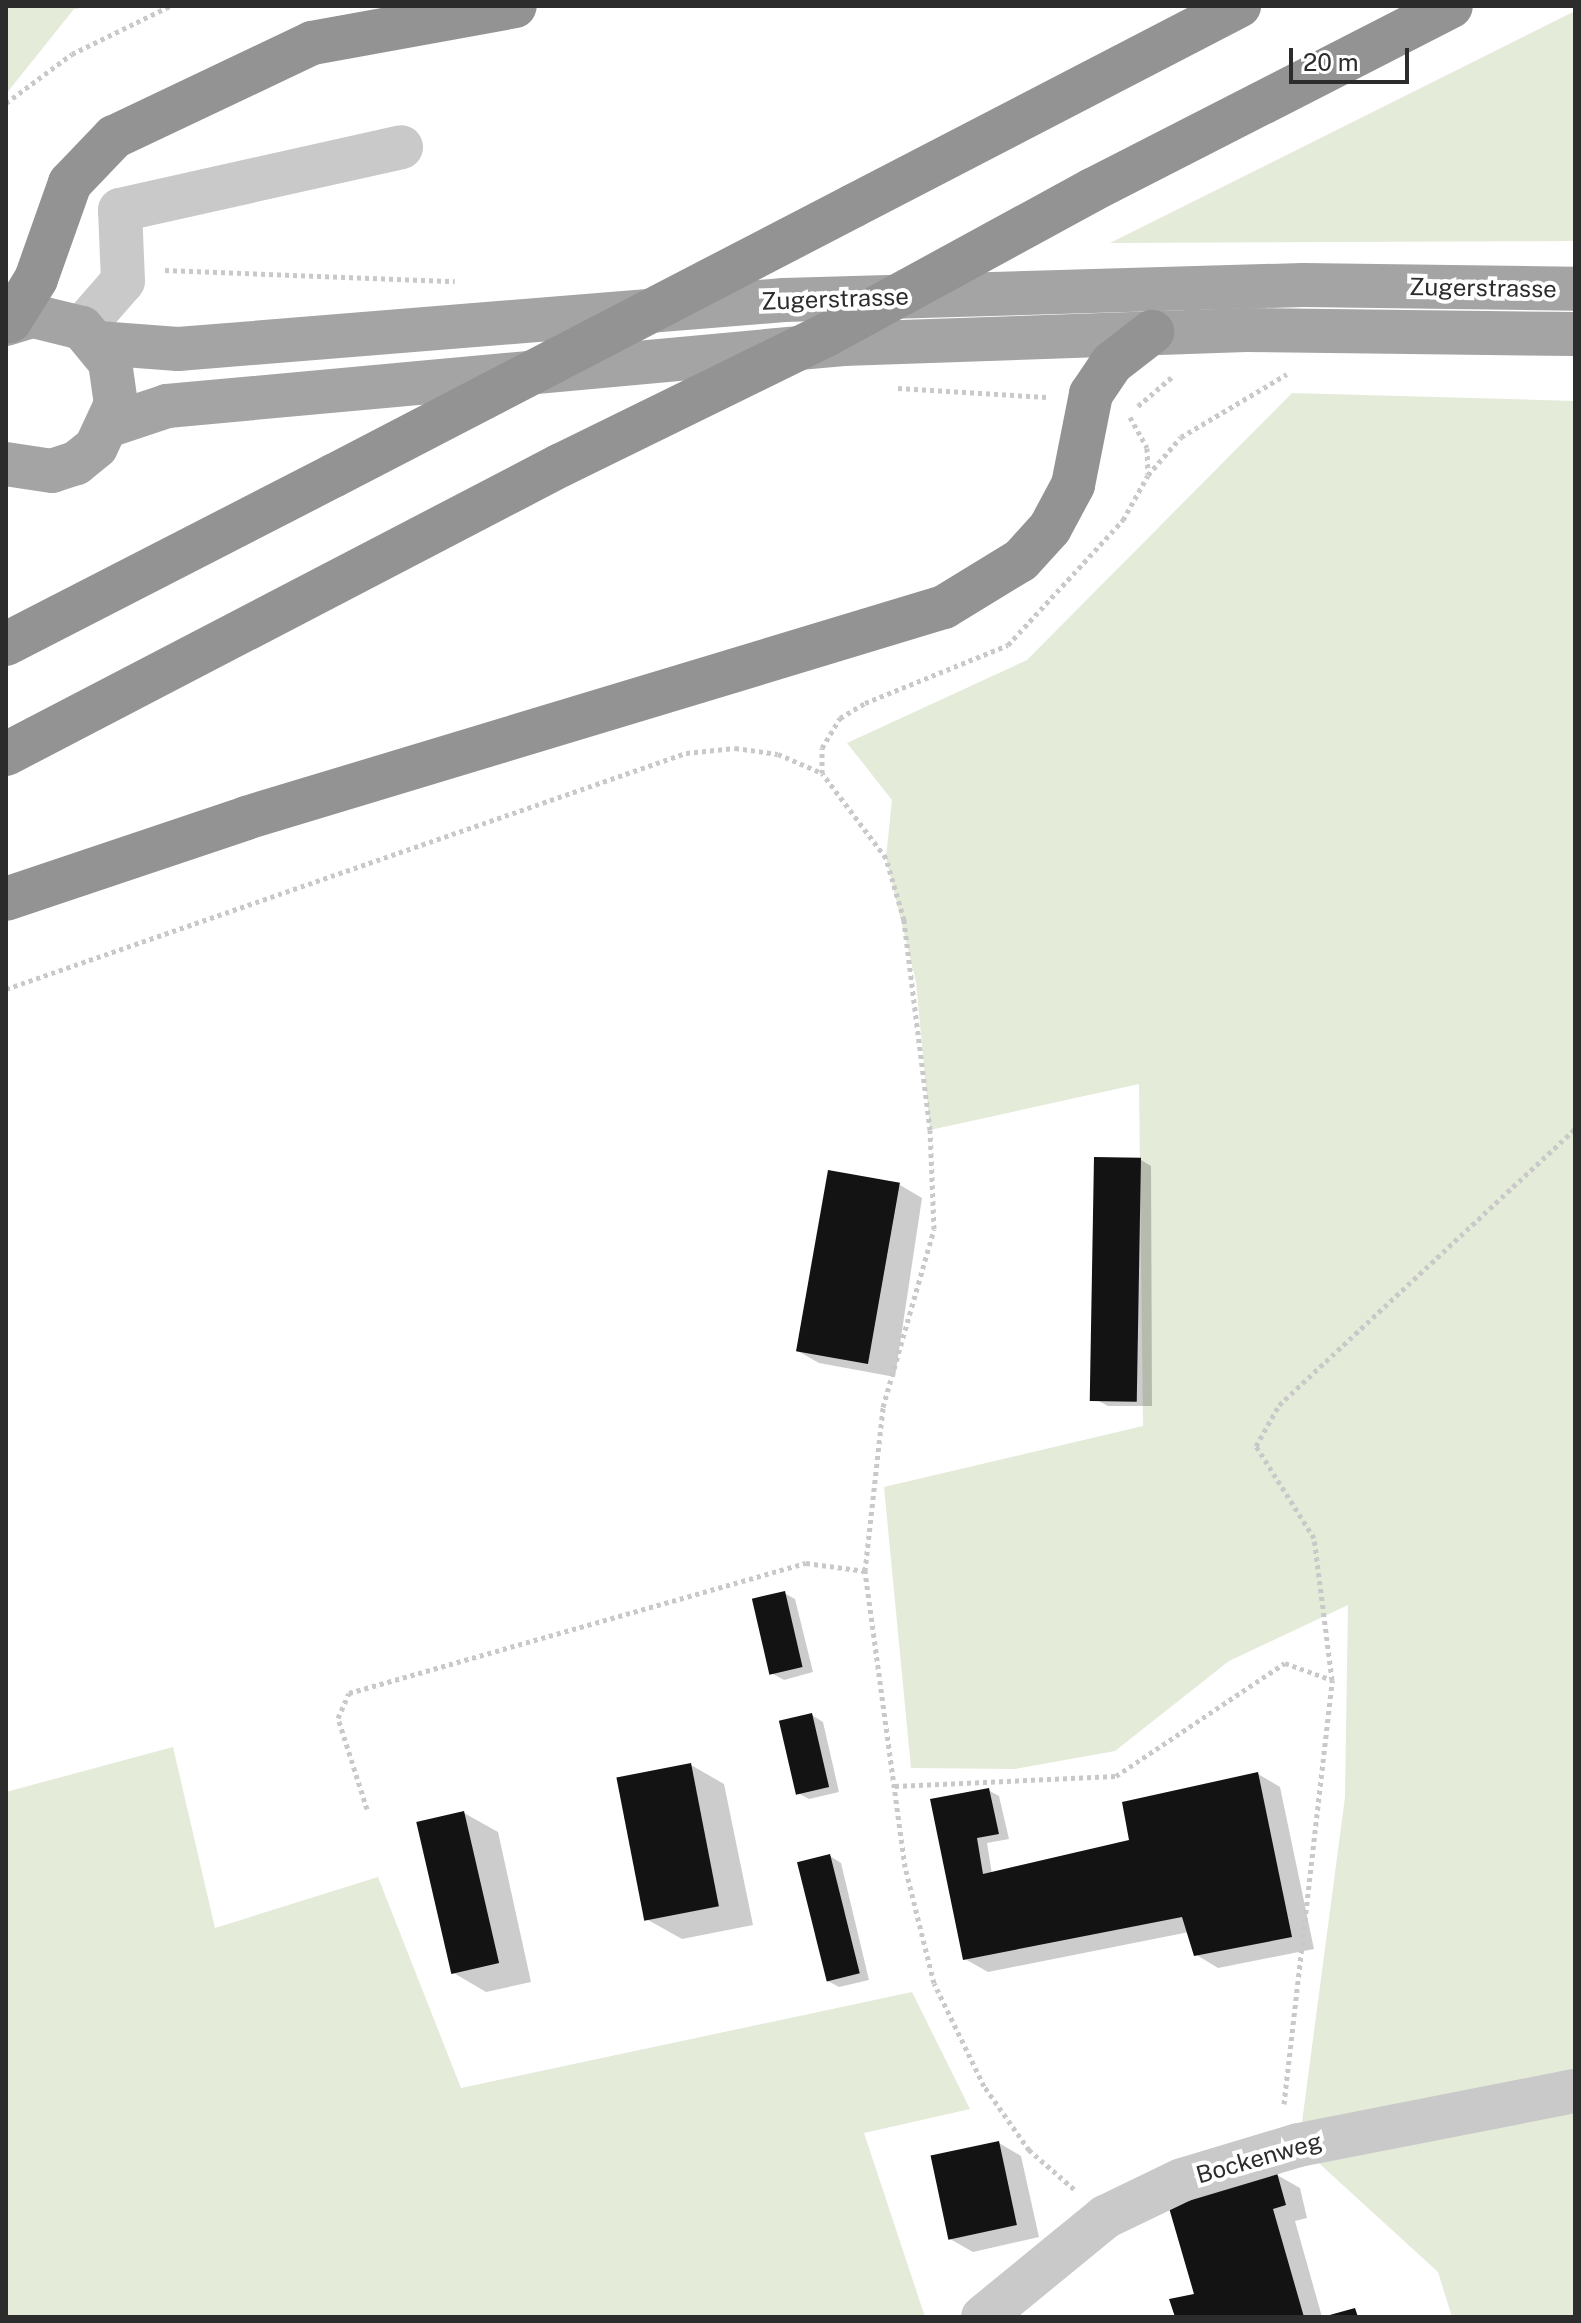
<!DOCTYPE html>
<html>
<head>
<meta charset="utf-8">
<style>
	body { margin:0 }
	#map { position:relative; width:1581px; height:2323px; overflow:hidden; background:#fff; font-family:"Public Sans",sans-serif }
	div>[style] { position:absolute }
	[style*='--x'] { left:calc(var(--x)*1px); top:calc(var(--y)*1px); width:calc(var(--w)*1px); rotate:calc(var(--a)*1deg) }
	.green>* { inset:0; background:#e4ebd9 }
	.shadow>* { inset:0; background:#0003 }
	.building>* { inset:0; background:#131313; transform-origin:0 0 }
	.path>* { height:5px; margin-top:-2.5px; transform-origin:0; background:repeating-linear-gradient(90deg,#c9c9c9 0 4px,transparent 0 8px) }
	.minor>* { height:44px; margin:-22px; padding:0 22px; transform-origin:22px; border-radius:22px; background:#c9c9c9 }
	.major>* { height:44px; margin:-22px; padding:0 22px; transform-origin:22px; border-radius:22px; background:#a4a4a4 }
	.highway>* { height:44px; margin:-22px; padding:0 22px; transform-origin:22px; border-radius:22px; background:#939393 }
	.highway-bridge>* { height:44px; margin:-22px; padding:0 22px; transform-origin:22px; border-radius:22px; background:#939393 }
	span { translate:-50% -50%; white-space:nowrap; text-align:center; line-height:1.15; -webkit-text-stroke:8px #fff; paint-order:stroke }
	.street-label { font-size:24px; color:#2c2c2c }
	.frame { position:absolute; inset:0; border:8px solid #2c2c2c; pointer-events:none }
	.scale { position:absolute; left:1289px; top:48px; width:120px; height:36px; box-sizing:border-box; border:4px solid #2c2c2c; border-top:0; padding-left:10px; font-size:24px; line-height:28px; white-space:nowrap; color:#2c2c2c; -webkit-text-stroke:6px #fff; paint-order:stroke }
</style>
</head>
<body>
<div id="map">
	<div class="green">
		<i style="clip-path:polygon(6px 6px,95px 6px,74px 9px,6px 94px)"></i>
		<i style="clip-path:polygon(1575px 11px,1575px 241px,1110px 243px)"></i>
		<i style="clip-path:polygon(1292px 393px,1575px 401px,1575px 2317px,1452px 2317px,1438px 2272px,1299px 2145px,1345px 1797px,1348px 1605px,1229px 1661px,1115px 1751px,1015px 1769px,911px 1768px,884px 1487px,1143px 1426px,1139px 1084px,930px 1130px,916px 982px,886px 858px,892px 800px,847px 743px,1027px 660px)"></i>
		<i style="clip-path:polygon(173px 1747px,215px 1928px,378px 1877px,461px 2088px,912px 1992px,970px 2109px,864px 2133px,925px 2317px,6px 2317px,6px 1792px)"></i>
	</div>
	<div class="shadow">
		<i style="clip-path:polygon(1141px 1160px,1151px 1166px,1152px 1406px,1108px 1406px,1097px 1400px)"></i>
		<i style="clip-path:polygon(900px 1185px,922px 1198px,895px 1377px,819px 1363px,796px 1350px)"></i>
		<i style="clip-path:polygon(784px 1593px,795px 1599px,813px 1672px,784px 1680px,773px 1674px)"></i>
		<i style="clip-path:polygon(812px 1715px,823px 1722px,839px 1792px,809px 1799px,798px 1793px)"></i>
		<i style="clip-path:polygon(691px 1765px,724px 1784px,753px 1925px,682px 1939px,648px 1920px)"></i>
		<i style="clip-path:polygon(1258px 1774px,1280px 1787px,1314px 1949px,1218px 1968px,1195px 1954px,1189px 1932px,988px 1972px,965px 1959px,948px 1882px,988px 1790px,999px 1796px,1009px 1839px,987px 1843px,992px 1874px,1132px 1841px)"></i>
		<i style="clip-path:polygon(464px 1813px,498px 1832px,531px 1982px,486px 1992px,452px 1972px)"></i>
		<i style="clip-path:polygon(830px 1856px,841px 1863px,869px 1980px,839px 1987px,828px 1981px)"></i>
		<i style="clip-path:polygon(999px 2143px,1021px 2156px,1039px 2237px,973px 2252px,950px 2239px)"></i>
		<i style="clip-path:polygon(1277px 2175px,1300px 2188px,1307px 2218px,1295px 2221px,1322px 2317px,1177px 2317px)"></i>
	</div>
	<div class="building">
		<i style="left:1094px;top:1157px;width:47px;height:244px;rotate:1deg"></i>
		<i style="left:828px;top:1170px;width:73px;height:184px;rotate:10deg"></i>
		<i style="left:785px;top:1591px;width:78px;height:34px;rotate:77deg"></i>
		<i style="left:812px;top:1713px;width:76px;height:34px;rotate:77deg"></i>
		<i style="left:691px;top:1763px;width:146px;height:76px;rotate:79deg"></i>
		<i style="clip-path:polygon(1258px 1772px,1292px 1937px,1194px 1956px,1182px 1917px,963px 1960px,930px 1799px,989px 1788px,999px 1834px,977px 1838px,983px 1874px,1129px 1840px,1122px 1802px)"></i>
		<i style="left:464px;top:1811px;width:156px;height:49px;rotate:77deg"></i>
		<i style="left:830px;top:1854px;width:123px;height:34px;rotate:76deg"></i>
		<i style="left:999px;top:2141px;width:86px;height:70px;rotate:78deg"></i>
		<i style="clip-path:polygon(1277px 2173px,1286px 2205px,1273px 2209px,1304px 2317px,1175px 2317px,1169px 2299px,1194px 2294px,1167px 2201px)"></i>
		<i style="clip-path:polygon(1355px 2308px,1358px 2317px,1326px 2317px,1326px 2316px)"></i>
	</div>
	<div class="path">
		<i style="--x:6;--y:103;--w:82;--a:-36.6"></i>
		<i style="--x:72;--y:54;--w:109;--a:-26.1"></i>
		<i style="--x:165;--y:270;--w:290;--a:2.2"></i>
		<i style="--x:898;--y:388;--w:149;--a:3.5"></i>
		<i style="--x:1138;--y:406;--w:45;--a:-40.5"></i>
		<i style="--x:1130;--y:417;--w:35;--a:61"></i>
		<i style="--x:1147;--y:448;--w:26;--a:88"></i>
		<i style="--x:6;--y:989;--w:720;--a:-19.14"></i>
		<i style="--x:686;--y:753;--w:49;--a:-5.8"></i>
		<i style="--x:735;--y:748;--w:43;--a:7.9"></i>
		<i style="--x:778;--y:754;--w:48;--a:23.4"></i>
		<i style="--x:895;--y:1786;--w:221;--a:-2.6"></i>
		<i style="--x:1116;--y:1776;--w:203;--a:-33.8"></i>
		<i style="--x:1285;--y:1663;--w:50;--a:19.9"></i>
		<i style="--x:367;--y:1809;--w:96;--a:-107.7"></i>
		<i style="--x:338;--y:1718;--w:27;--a:-66"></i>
		<i style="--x:349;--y:1693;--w:475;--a:-15.9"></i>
		<i style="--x:806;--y:1563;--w:60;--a:7.7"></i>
		<i style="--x:1284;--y:2104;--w:427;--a:-83.5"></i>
		<i style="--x:1332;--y:1680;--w:143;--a:-97.2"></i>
		<i style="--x:1314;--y:1538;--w:109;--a:-122.2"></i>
		<i style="--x:1256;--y:1446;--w:47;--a:-60.7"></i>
		<i style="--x:1279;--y:1405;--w:405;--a:-43"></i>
		<i style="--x:1074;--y:2189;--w:60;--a:-139.1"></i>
		<i style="--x:1029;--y:2150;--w:78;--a:-125.1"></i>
		<i style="--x:984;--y:2086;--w:114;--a:-115.9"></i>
		<i style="--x:934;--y:1983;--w:120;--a:-104"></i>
		<i style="--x:905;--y:1867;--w:299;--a:-97.7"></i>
		<i style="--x:865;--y:1571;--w:165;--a:-83.7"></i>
		<i style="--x:883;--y:1407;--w:185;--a:-74"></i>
		<i style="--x:934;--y:1229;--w:99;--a:-92.3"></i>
		<i style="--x:930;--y:1130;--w:212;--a:-97.1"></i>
		<i style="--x:904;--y:920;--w:65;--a:-106.2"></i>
		<i style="--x:886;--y:858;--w:106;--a:-127"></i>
		<i style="--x:822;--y:773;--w:25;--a:-90"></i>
		<i style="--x:822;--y:748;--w:35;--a:-59"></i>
		<i style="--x:840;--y:718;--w:29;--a:-31"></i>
		<i style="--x:865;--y:703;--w:154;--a:-22.1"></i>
		<i style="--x:1008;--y:645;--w:170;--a:-47.4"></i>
		<i style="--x:1123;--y:520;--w:51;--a:-60.9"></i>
		<i style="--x:1148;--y:475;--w:50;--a:-49"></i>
		<i style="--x:1181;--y:437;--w:123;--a:-30.7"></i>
	</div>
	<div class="minor">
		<i style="--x:82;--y:328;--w:62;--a:-48.9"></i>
		<i style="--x:123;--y:281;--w:71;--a:-92.4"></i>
		<i style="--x:120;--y:210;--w:288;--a:-12.6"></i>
		<i style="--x:983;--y:2317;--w:158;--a:-39.3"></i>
		<i style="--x:1105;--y:2217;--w:85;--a:-25.7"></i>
		<i style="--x:1182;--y:2180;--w:122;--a:-16.7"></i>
		<i style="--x:1299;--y:2145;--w:281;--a:-11.1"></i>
	</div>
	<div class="major">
		<i style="--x:6;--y:324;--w:28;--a:-17"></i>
		<i style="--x:33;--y:316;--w:50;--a:13.8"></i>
		<i style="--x:82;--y:328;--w:44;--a:50.5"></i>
		<i style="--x:110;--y:362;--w:42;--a:81.9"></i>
		<i style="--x:116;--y:404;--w:47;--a:114.9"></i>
		<i style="--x:96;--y:447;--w:26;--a:141"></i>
		<i style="--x:76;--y:463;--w:25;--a:162"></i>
		<i style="--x:52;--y:471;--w:47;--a:-171.3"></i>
		<i style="--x:98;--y:343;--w:80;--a:4.3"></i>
		<i style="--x:178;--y:349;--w:608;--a:-4.62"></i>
		<i style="--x:784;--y:300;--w:519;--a:-1.66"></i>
		<i style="--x:1303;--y:285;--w:272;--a:0.8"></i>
		<i style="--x:110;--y:425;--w:60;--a:-18.4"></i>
		<i style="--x:167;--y:406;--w:679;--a:-5.24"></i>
		<i style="--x:843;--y:344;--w:403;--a:-2"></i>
		<i style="--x:1246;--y:330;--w:329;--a:0.7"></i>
	</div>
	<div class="highway">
		<i style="--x:1092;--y:190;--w:403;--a:-27.1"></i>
		<i style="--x:853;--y:206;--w:435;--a:-27.4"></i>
		<i style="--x:10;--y:321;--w:49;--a:-58.2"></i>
		<i style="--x:36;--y:279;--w:102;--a:-70.5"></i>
		<i style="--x:70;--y:183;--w:64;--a:-46.3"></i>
		<i style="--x:114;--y:137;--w:219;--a:-25.4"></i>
		<i style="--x:312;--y:43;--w:206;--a:-10.3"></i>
		<i style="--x:6;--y:644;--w:368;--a:-27.2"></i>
		<i style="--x:6;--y:754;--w:626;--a:-27.51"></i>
		<i style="--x:6;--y:899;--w:253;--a:-18.6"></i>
		<i style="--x:246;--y:818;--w:729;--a:-16.82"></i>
		<i style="--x:944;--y:607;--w:90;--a:-31.4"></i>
		<i style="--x:1021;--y:560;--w:43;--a:-47.8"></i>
		<i style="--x:1050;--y:528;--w:49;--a:-61.9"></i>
		<i style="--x:1073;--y:485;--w:93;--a:-78.8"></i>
		<i style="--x:1091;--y:394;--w:37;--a:-56"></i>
		<i style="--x:1112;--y:363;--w:51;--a:-37.8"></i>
	</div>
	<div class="highway-bridge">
		<i style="--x:561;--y:465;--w:297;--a:-26.1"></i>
		<i style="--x:828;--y:334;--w:301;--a:-28.6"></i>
		<i style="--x:333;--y:476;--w:586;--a:-27.44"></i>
	</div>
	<div class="street-label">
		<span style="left:1483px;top:288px;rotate:1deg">Zugerstrasse</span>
		<span style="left:835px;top:299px;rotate:-2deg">Zugerstrasse</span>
		<span style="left:1259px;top:2158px;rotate:-16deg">Bockenweg</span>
	</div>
	<div class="frame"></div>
	<div class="scale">20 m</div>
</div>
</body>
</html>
